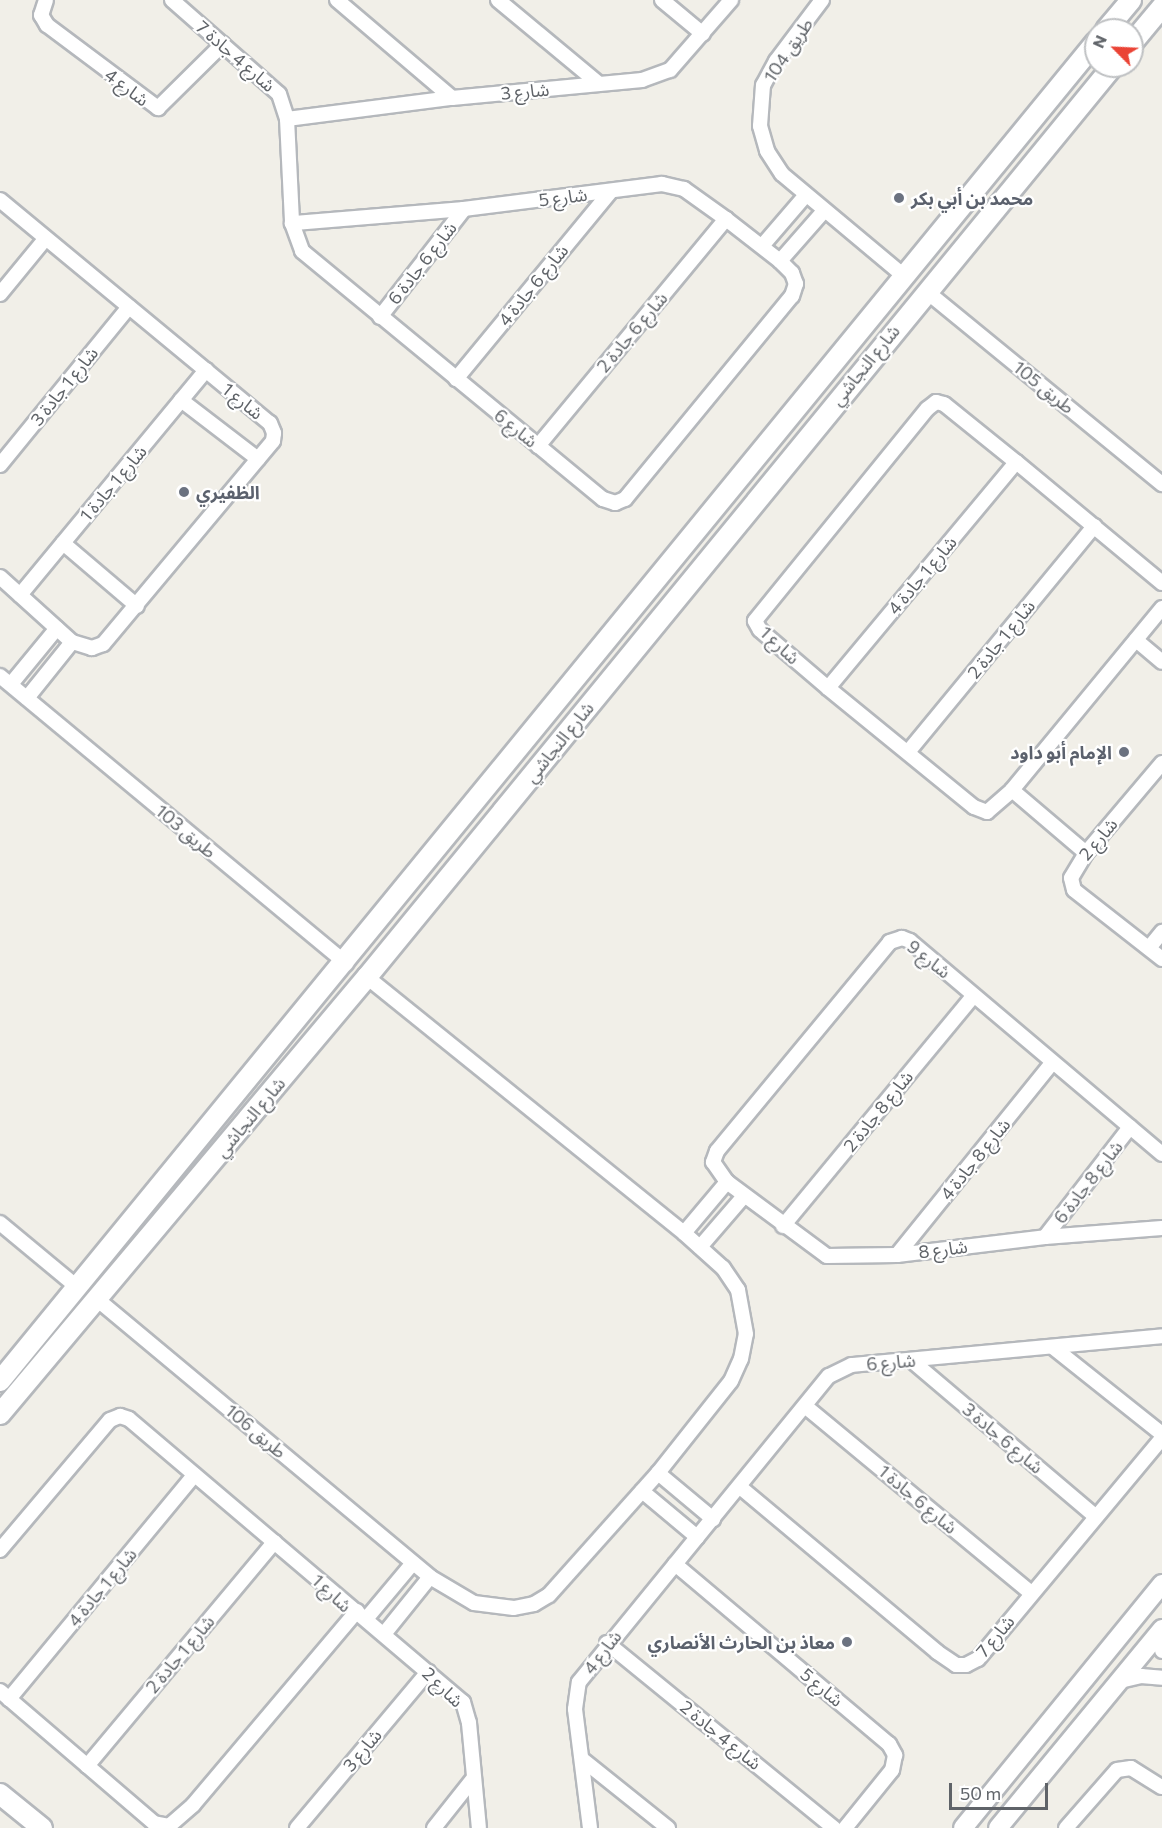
<!DOCTYPE html>
<html>
<head>
<meta charset="utf-8">
<style>
	body { margin:0 }
	#map { position:relative; width:1162px; height:1828px; overflow:hidden; background:#f1efe8; font-family:Commissioner,"Noto Sans Arabic",sans-serif }
	div>[style] { position:absolute }
	[style*='--x'] { left:calc(var(--x)*1px); top:calc(var(--y)*1px); width:calc(var(--w)*1px); rotate:calc(var(--a)*1deg) }
	.roads { filter:drop-shadow(2px 0 #b5b8bc) drop-shadow(-2px 0 #b5b8bc) drop-shadow(0 2px #b5b8bc) drop-shadow(0 -2px #b5b8bc) }
	.minor>* { height:14px; margin:-7px; padding:0 7px; transform-origin:7px; border-radius:7px; background:#fff }
	.tertiary>* { height:18px; margin:-9px; padding:0 9px; transform-origin:9px; border-radius:9px; background:#fff }
	.secondary>* { height:20px; margin:-10px; padding:0 10px; transform-origin:10px; border-radius:10px; background:#fff }
	.dots>* { width:16px; height:16px; translate:-50% -50%; box-sizing:border-box; border:3px solid #fff; border-radius:50% }
	span { translate:-50% -50%; white-space:nowrap; text-align:center; line-height:1.15; -webkit-text-stroke:4.5px #fff; paint-order:stroke }
	.street-label { font-size:18px; color:#5f6368 }
	.worship-label { font-size:18px; color:#5b616d; font-weight:700 }
	.left { translate:0 -50%; text-align:left }
	.right { translate:-100% -50%; text-align:right }
	.north { position:absolute; left:1084px; top:18px; width:60px; height:60px; box-sizing:border-box; background:#fff; border:2px solid #bfc1c3; border-radius:50%; rotate:294deg; font-size:16px; font-weight:700; line-height:24px; text-align:center; color:#5f6368 }
	.north::after { content:''; display:block; margin:auto; width:21px; height:27px; background:#ea4335; clip-path:polygon(50% 0,100% 100%,50% 72%,0 100%) }
	.scale { position:absolute; left:949px; top:1783px; width:99px; height:27px; box-sizing:border-box; border:3px solid #5f6368; border-top:0; padding-left:8px; font-size:18px; line-height:21px; white-space:nowrap; color:#5f6368; -webkit-text-stroke:4px #fff; paint-order:stroke }
</style>
</head>
<body>
<div id="map">
	<div class="roads">
		<div class="minor">
			<i style="--x:46;--y:0;--w:16;--a:108"></i>
			<i style="--x:41;--y:15;--w:12;--a:59"></i>
			<i style="--x:47;--y:25;--w:139;--a:36.8"></i>
			<i style="--x:158;--y:108;--w:91;--a:-44.6"></i>
			<i style="--x:172;--y:0;--w:142;--a:41.3"></i>
			<i style="--x:279;--y:94;--w:26;--a:72"></i>
			<i style="--x:287;--y:119;--w:104;--a:87.2"></i>
			<i style="--x:292;--y:223;--w:30;--a:70"></i>
			<i style="--x:302;--y:251;--w:390;--a:39.5"></i>
			<i style="--x:603;--y:499;--w:13;--a:18"></i>
			<i style="--x:615;--y:503;--w:11;--a:-22"></i>
			<i style="--x:625;--y:499;--w:263;--a:-50.6"></i>
			<i style="--x:792;--y:296;--w:13;--a:-72"></i>
			<i style="--x:796;--y:284;--w:12;--a:-110"></i>
			<i style="--x:792;--y:273;--w:17;--a:-135"></i>
			<i style="--x:780;--y:261;--w:68;--a:-142.1"></i>
			<i style="--x:726;--y:219;--w:52;--a:-144.5"></i>
			<i style="--x:684;--y:189;--w:23;--a:-167"></i>
			<i style="--x:662;--y:184;--w:200;--a:172.8"></i>
			<i style="--x:464;--y:209;--w:173;--a:175.3"></i>
			<i style="--x:337;--y:0;--w:151;--a:40.4"></i>
			<i style="--x:498;--y:0;--w:131;--a:39.7"></i>
			<i style="--x:662;--y:0;--w:53;--a:39.7"></i>
			<i style="--x:822;--y:0;--w:76;--a:127"></i>
			<i style="--x:776;--y:61;--w:27;--a:118"></i>
			<i style="--x:763;--y:85;--w:41;--a:94.2"></i>
			<i style="--x:760;--y:126;--w:26;--a:74"></i>
			<i style="--x:767;--y:151;--w:27;--a:57"></i>
			<i style="--x:782;--y:174;--w:158;--a:39.9"></i>
			<i style="--x:287;--y:119;--w:166;--a:-7.3"></i>
			<i style="--x:452;--y:98;--w:191;--a:-5.4"></i>
			<i style="--x:642;--y:80;--w:30;--a:-20"></i>
			<i style="--x:670;--y:70;--w:93;--a:-48.9"></i>
			<i style="--x:0;--y:200;--w:350;--a:39.6"></i>
			<i style="--x:270;--y:423;--w:11;--a:68"></i>
			<i style="--x:274;--y:433;--w:8;--a:97"></i>
			<i style="--x:273;--y:441;--w:265;--a:129.9"></i>
			<i style="--x:103;--y:644;--w:12;--a:160"></i>
			<i style="--x:92;--y:648;--w:21;--a:-163"></i>
			<i style="--x:72;--y:642;--w:97;--a:-137.9"></i>
			<i style="--x:762;--y:246;--w:66;--a:-49.3"></i>
			<i style="--x:780;--y:261;--w:67;--a:-48.7"></i>
			<i style="--x:926;--y:291;--w:305;--a:39.3"></i>
			<i style="--x:0;--y:294;--w:72;--a:-50.6"></i>
			<i style="--x:380;--y:317;--w:137;--a:-52.1"></i>
			<i style="--x:456;--y:379;--w:242;--a:-50.5"></i>
			<i style="--x:181;--y:400;--w:97;--a:37.5"></i>
			<i style="--x:538;--y:446;--w:295;--a:-50.4"></i>
			<i style="--x:0;--y:465;--w:204;--a:-50.8"></i>
			<i style="--x:63;--y:543;--w:97;--a:40.4"></i>
			<i style="--x:1162;--y:583;--w:190;--a:-140.3"></i>
			<i style="--x:1016;--y:462;--w:92;--a:-141.1"></i>
			<i style="--x:944;--y:404;--w:8;--a:-166"></i>
			<i style="--x:936;--y:402;--w:11;--a:142"></i>
			<i style="--x:927;--y:409;--w:273;--a:129.1"></i>
			<i style="--x:755;--y:621;--w:10;--a:61"></i>
			<i style="--x:760;--y:630;--w:89;--a:40.5"></i>
			<i style="--x:828;--y:688;--w:188;--a:39.2"></i>
			<i style="--x:974;--y:807;--w:14;--a:21"></i>
			<i style="--x:987;--y:812;--w:33;--a:-41"></i>
			<i style="--x:1012;--y:790;--w:236;--a:-50.5"></i>
			<i style="--x:20;--y:595;--w:292;--a:-50.4"></i>
			<i style="--x:1136;--y:640;--w:34;--a:40"></i>
			<i style="--x:0;--y:676;--w:450;--a:39.7"></i>
			<i style="--x:11;--y:684;--w:72;--a:-50.6"></i>
			<i style="--x:828;--y:688;--w:294;--a:-50.2"></i>
			<i style="--x:27;--y:698;--w:72;--a:-51.2"></i>
			<i style="--x:908;--y:752;--w:293;--a:-50.5"></i>
			<i style="--x:1162;--y:763;--w:118;--a:130.2"></i>
			<i style="--x:1086;--y:853;--w:29;--a:121"></i>
			<i style="--x:1071;--y:878;--w:12;--a:76"></i>
			<i style="--x:1074;--y:890;--w:112;--a:38.1"></i>
			<i style="--x:1012;--y:790;--w:97;--a:40.4"></i>
			<i style="--x:1149;--y:948;--w:21;--a:-51"></i>
			<i style="--x:1162;--y:1154;--w:330;--a:-139.8"></i>
			<i style="--x:910;--y:941;--w:9;--a:-159"></i>
			<i style="--x:902;--y:938;--w:13;--a:162"></i>
			<i style="--x:890;--y:942;--w:271;--a:129.6"></i>
			<i style="--x:717;--y:1151;--w:12;--a:110"></i>
			<i style="--x:713;--y:1162;--w:24;--a:55"></i>
			<i style="--x:727;--y:1182;--w:124;--a:36.5"></i>
			<i style="--x:827;--y:1256;--w:70;--a:-0.8"></i>
			<i style="--x:897;--y:1255;--w:149;--a:-6.9"></i>
			<i style="--x:1045;--y:1237;--w:117;--a:-4.4"></i>
			<i style="--x:0;--y:1223;--w:100;--a:39.7"></i>
			<i style="--x:783;--y:1226;--w:298;--a:-50.4"></i>
			<i style="--x:684;--y:1233;--w:67;--a:-49.9"></i>
			<i style="--x:1045;--y:1237;--w:139;--a:-52.3"></i>
			<i style="--x:700;--y:1247;--w:67;--a:-49.2"></i>
			<i style="--x:897;--y:1255;--w:247;--a:-51.1"></i>
			<i style="--x:98;--y:1300;--w:432;--a:39.8"></i>
			<i style="--x:430;--y:1577;--w:51;--a:30.6"></i>
			<i style="--x:474;--y:1603;--w:40;--a:7.1"></i>
			<i style="--x:514;--y:1608;--w:20;--a:-11"></i>
			<i style="--x:534;--y:1604;--w:17;--a:-31"></i>
			<i style="--x:549;--y:1595;--w:164;--a:-48.2"></i>
			<i style="--x:658;--y:1473;--w:117;--a:-51.6"></i>
			<i style="--x:731;--y:1381;--w:24;--a:-66"></i>
			<i style="--x:741;--y:1359;--w:25;--a:-79"></i>
			<i style="--x:746;--y:1334;--w:45;--a:-100.3"></i>
			<i style="--x:738;--y:1290;--w:27;--a:-124"></i>
			<i style="--x:723;--y:1268;--w:52;--a:-138.1"></i>
			<i style="--x:684;--y:1233;--w:407;--a:-141.1"></i>
			<i style="--x:1054;--y:1348;--w:138;--a:38.5"></i>
			<i style="--x:911;--y:1360;--w:241;--a:40.3"></i>
			<i style="--x:805;--y:1406;--w:293;--a:39.6"></i>
			<i style="--x:658;--y:1473;--w:72;--a:39.9"></i>
			<i style="--x:740;--y:1487;--w:257;--a:39.9"></i>
			<i style="--x:937;--y:1652;--w:23;--a:34"></i>
			<i style="--x:956;--y:1665;--w:10;--a:0"></i>
			<i style="--x:966;--y:1665;--w:13;--a:-27"></i>
			<i style="--x:978;--y:1659;--w:288;--a:-50.2"></i>
			<i style="--x:642;--y:1491;--w:72;--a:39.9"></i>
			<i style="--x:0;--y:1550;--w:170;--a:-49.8"></i>
			<i style="--x:110;--y:1420;--w:11;--a:-22"></i>
			<i style="--x:120;--y:1416;--w:9;--a:18"></i>
			<i style="--x:129;--y:1419;--w:438;--a:40.3"></i>
			<i style="--x:463;--y:1702;--w:22;--a:74"></i>
			<i style="--x:469;--y:1723;--w:105;--a:84.6"></i>
			<i style="--x:675;--y:1564;--w:280;--a:40.1"></i>
			<i style="--x:889;--y:1744;--w:13;--a:61"></i>
			<i style="--x:895;--y:1755;--w:15;--a:101"></i>
			<i style="--x:892;--y:1770;--w:75;--a:129"></i>
			<i style="--x:366;--y:1619;--w:73;--a:-50"></i>
			<i style="--x:1160;--y:1631;--w:20;--a:84"></i>
			<i style="--x:384;--y:1634;--w:73;--a:-51.1"></i>
			<i style="--x:607;--y:1643;--w:293;--a:39.2"></i>
			<i style="--x:1120;--y:1681;--w:22;--a:-13"></i>
			<i style="--x:1141;--y:1676;--w:21;--a:5"></i>
			<i style="--x:0;--y:1691;--w:203;--a:40.6"></i>
			<i style="--x:154;--y:1823;--w:15;--a:11"></i>
			<i style="--x:169;--y:1826;--w:32;--a:-41"></i>
			<i style="--x:193;--y:1805;--w:254;--a:-49.8"></i>
			<i style="--x:9;--y:1699;--w:291;--a:-50.4"></i>
			<i style="--x:583;--y:1760;--w:109;--a:38.7"></i>
			<i style="--x:87;--y:1766;--w:292;--a:-50.1"></i>
			<i style="--x:297;--y:1828;--w:204;--a:-50"></i>
			<i style="--x:434;--y:1828;--w:63;--a:-51.5"></i>
			<i style="--x:590;--y:1828;--w:120;--a:-97.2"></i>
			<i style="--x:575;--y:1709;--w:27;--a:-82"></i>
			<i style="--x:579;--y:1682;--w:395;--a:-50.8"></i>
			<i style="--x:829;--y:1376;--w:25;--a:-26"></i>
			<i style="--x:852;--y:1365;--w:311;--a:-5.3"></i>
			<i style="--x:1066;--y:1828;--w:77;--a:-48.7"></i>
			<i style="--x:1117;--y:1770;--w:14;--a:-8"></i>
			<i style="--x:1131;--y:1768;--w:36;--a:32"></i>
		</div>
		<div class="tertiary">
			<i style="--x:963;--y:1828;--w:315;--a:-50.8"></i>
			<i style="--x:998;--y:1828;--w:258;--a:-50.5"></i>
		</div>
		<div class="secondary">
			<i style="--x:1106;--y:30;--w:39;--a:-50"></i>
			<i style="--x:1132;--y:43;--w:47;--a:-50.2"></i>
			<i style="--x:0;--y:1381;--w:1730;--a:-50.7"></i>
			<i style="--x:0;--y:1414;--w:571;--a:-49.98"></i>
			<i style="--x:367;--y:977;--w:1177;--a:-50.69"></i>
			<i style="--x:0;--y:1794;--w:54;--a:39"></i>
		</div>
	</div>
	<div class="dots">
		<i style="left:899px;top:198px;background:#6b7280"></i>
		<i style="left:184px;top:492px;background:#6b7280"></i>
		<i style="left:1124px;top:752px;background:#6b7280"></i>
		<i style="left:847px;top:1642px;background:#6b7280"></i>
	</div>
	<div class="street-label">
		<span style="left:788px;top:50px;rotate:-56deg">طريق 104</span>
		<span style="left:236px;top:56px;rotate:41deg">شارع 4 جادة 7</span>
		<span style="left:127px;top:87px;rotate:37deg">شارع 4</span>
		<span style="left:525px;top:91px;rotate:-5deg">شارع 3</span>
		<span style="left:563px;top:197px;rotate:-7deg">شارع 5</span>
		<span style="left:422px;top:263px;rotate:-52deg">شارع 6 جادة 6</span>
		<span style="left:533px;top:285px;rotate:-51deg">شارع 6 جادة 4</span>
		<span style="left:632px;top:332px;rotate:-50deg">شارع 6 جادة 2</span>
		<span style="left:865px;top:365px;rotate:-51deg">شارع النجاشي</span>
		<span style="left:64px;top:386px;rotate:-51deg">شارع 1 جادة 3</span>
		<span style="left:1044px;top:387px;rotate:39deg">طريق 105</span>
		<span style="left:243px;top:401px;rotate:39deg">شارع 1</span>
		<span style="left:516px;top:428px;rotate:39deg">شارع 6</span>
		<span style="left:113px;top:483px;rotate:-50deg">شارع 1 جادة 1</span>
		<span style="left:922px;top:575px;rotate:-50deg">شارع 1 جادة 4</span>
		<span style="left:1001px;top:639px;rotate:-51deg">شارع 1 جادة 2</span>
		<span style="left:780px;top:645px;rotate:43deg">شارع 1</span>
		<span style="left:559px;top:742px;rotate:-51deg">شارع النجاشي</span>
		<span style="left:186px;top:831px;rotate:40deg">طريق 103</span>
		<span style="left:1098px;top:839px;rotate:-50deg">شارع 2</span>
		<span style="left:929px;top:959px;rotate:38deg">شارع 9</span>
		<span style="left:878px;top:1111px;rotate:-51deg">شارع 8 جادة 2</span>
		<span style="left:250px;top:1117px;rotate:-50deg">شارع النجاشي</span>
		<span style="left:975px;top:1159px;rotate:-51deg">شارع 8 جادة 4</span>
		<span style="left:1088px;top:1182px;rotate:-52deg">شارع 8 جادة 6</span>
		<span style="left:943px;top:1249px;rotate:-7deg">شارع 8</span>
		<span style="left:891px;top:1362px;rotate:-5deg">شارع 6</span>
		<span style="left:256px;top:1431px;rotate:40deg">طريق 106</span>
		<span style="left:1003px;top:1438px;rotate:40deg">شارع 6 جادة 3</span>
		<span style="left:918px;top:1499px;rotate:40deg">شارع 6 جادة 1</span>
		<span style="left:102px;top:1587px;rotate:-50deg">شارع 1 جادة 4</span>
		<span style="left:332px;top:1593px;rotate:43deg">شارع 1</span>
		<span style="left:995px;top:1636px;rotate:-50deg">شارع 7</span>
		<span style="left:602px;top:1652px;rotate:-52deg">شارع 4</span>
		<span style="left:180px;top:1654px;rotate:-50deg">شارع 1 جادة 2</span>
		<span style="left:443px;top:1687px;rotate:44deg">شارع 2</span>
		<span style="left:822px;top:1687px;rotate:40deg">شارع 5</span>
		<span style="left:721px;top:1735px;rotate:39deg">شارع 4 جادة 2</span>
		<span style="left:362px;top:1750px;rotate:-50deg">شارع 3</span>
	</div>
	<div class="worship-label">
		<span class="left" style="left:911px;top:198px">محمد بن أبي بكر</span>
		<span class="left" style="left:196px;top:492px">الظفيري</span>
		<span class="right" style="left:1112px;top:752px">الإمام أبو داود</span>
		<span class="right" style="left:835px;top:1642px">معاذ بن الحارث الأنصاري</span>
	</div>
	<div class="north">N</div>
	<div class="scale">50 m</div>
</div>
</body>
</html>
